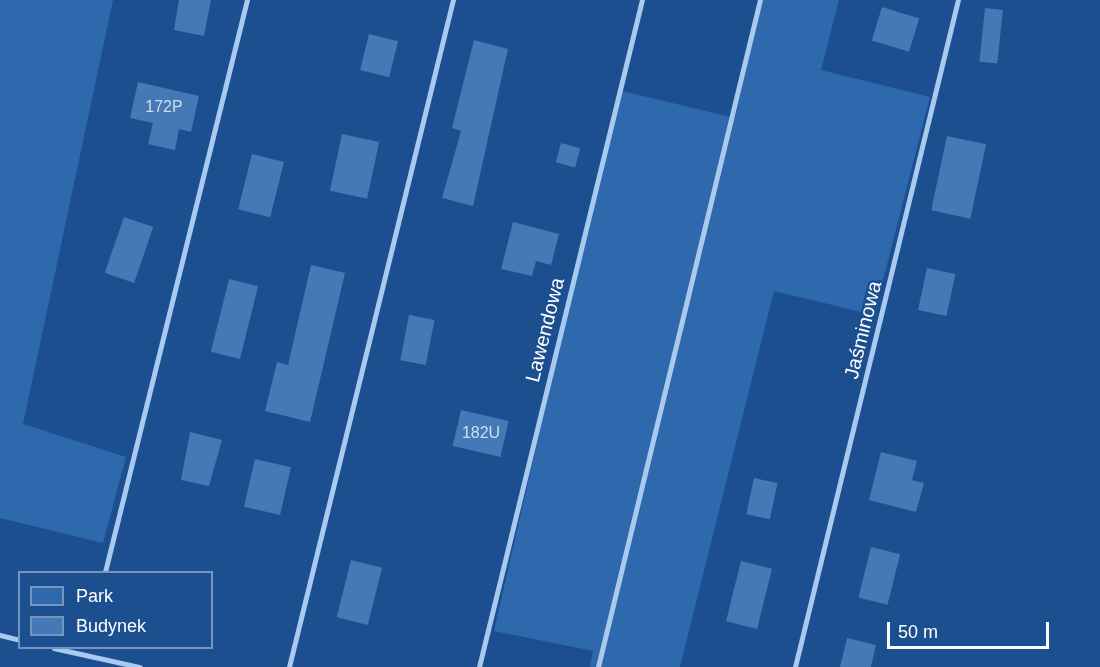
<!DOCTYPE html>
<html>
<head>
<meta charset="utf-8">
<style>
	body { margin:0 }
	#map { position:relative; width:1100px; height:667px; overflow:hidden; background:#1b4f8f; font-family:Helvetica,sans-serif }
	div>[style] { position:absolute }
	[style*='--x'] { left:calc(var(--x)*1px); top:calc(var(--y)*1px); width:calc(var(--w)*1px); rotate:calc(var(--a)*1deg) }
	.green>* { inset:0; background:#2e69ad }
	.building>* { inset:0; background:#4478b7; transform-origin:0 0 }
	.lane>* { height:4.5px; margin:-2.25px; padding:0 2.25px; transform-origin:2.25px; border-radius:2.25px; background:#a9c9ee }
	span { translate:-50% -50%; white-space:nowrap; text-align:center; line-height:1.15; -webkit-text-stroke:5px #1b4f8f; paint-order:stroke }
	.number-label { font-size:16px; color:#d0dded }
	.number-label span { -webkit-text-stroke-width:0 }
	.street-label { font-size:20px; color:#fff }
	.legend { position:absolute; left:18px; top:571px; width:195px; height:78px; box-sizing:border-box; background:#1b4f8f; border:2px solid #7695bc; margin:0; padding:8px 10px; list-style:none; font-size:18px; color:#fff }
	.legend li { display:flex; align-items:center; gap:12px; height:30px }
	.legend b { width:30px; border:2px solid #7695bc }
	.scale { position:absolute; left:887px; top:622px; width:162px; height:27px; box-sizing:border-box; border:3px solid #fff; border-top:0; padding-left:8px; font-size:18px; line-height:21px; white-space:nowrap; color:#fff; -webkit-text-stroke:4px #1b4f8f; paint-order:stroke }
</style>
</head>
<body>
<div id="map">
	<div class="green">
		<i style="clip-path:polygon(0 0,113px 0,23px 424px,126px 457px,103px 543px,0 518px)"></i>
		<i style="clip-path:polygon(762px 0,839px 0,821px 70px,930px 97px,874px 315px,774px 291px,680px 667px,590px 667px,593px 651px,494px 631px,618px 90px,735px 118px)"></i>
	</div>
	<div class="building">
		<i style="clip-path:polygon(179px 0,211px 0,204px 36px,174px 30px)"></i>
		<i style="left:882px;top:7px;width:39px;height:35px;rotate:17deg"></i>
		<i style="left:985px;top:8px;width:18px;height:54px;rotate:6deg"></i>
		<i style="left:369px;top:34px;width:30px;height:37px;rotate:14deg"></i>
		<i style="clip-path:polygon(474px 40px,508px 49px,473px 206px,442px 198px,461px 131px,452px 128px)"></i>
		<i style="clip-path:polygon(138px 82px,199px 96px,191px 132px,179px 129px,175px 150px,148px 144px,153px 123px,130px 118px)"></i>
		<i style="left:342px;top:134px;width:38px;height:58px;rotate:12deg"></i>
		<i style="left:947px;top:136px;width:40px;height:76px;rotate:12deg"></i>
		<i style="left:561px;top:143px;width:20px;height:20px;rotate:15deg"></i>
		<i style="left:252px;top:154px;width:33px;height:57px;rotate:14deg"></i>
		<i style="left:124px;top:217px;width:31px;height:59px;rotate:19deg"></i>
		<i style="clip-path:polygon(513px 222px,559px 234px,551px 265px,536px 261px,532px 276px,501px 269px)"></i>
		<i style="clip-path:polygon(311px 265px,345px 273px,310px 422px,265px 411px,277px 362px,288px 365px)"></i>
		<i style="left:927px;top:268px;width:29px;height:43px;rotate:12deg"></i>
		<i style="left:229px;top:279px;width:30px;height:75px;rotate:14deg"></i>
		<i style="left:409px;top:315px;width:26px;height:46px;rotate:11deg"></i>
		<i style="left:461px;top:410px;width:49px;height:37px;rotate:13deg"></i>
		<i style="clip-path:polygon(190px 432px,222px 440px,209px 486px,181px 480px)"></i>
		<i style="clip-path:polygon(881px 452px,917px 461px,912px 480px,924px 483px,916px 512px,869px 500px)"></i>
		<i style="left:255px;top:459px;width:37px;height:49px;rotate:13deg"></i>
		<i style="left:754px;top:478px;width:24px;height:37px;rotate:12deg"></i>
		<i style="left:871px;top:547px;width:30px;height:52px;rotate:14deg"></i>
		<i style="left:351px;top:560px;width:32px;height:59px;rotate:14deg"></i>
		<i style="left:741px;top:561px;width:32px;height:62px;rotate:14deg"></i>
		<i style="clip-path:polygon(847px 638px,876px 645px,871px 667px,840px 667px)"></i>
	</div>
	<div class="lane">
		<i style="--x:105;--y:572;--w:589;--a:-76.06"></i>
		<i style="--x:0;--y:635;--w:21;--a:14"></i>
		<i style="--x:54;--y:648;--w:88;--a:12.5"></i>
		<i style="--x:289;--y:667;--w:687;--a:-76.19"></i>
		<i style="--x:479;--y:667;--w:687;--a:-76.27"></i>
		<i style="--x:598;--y:667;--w:686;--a:-76.35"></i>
		<i style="--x:795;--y:667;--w:687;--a:-76.27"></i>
	</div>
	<div class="number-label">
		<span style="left:164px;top:107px">172P</span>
		<span style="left:481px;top:433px">182U</span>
	</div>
	<div class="street-label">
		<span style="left:545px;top:330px;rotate:-76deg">Lawendowa</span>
		<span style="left:863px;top:330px;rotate:-76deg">Jaśminowa</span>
	</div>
	<ul class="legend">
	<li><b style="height:16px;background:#2e69ad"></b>Park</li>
	<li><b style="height:16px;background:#4478b7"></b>Budynek</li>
	</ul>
	<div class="scale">50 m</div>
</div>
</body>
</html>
